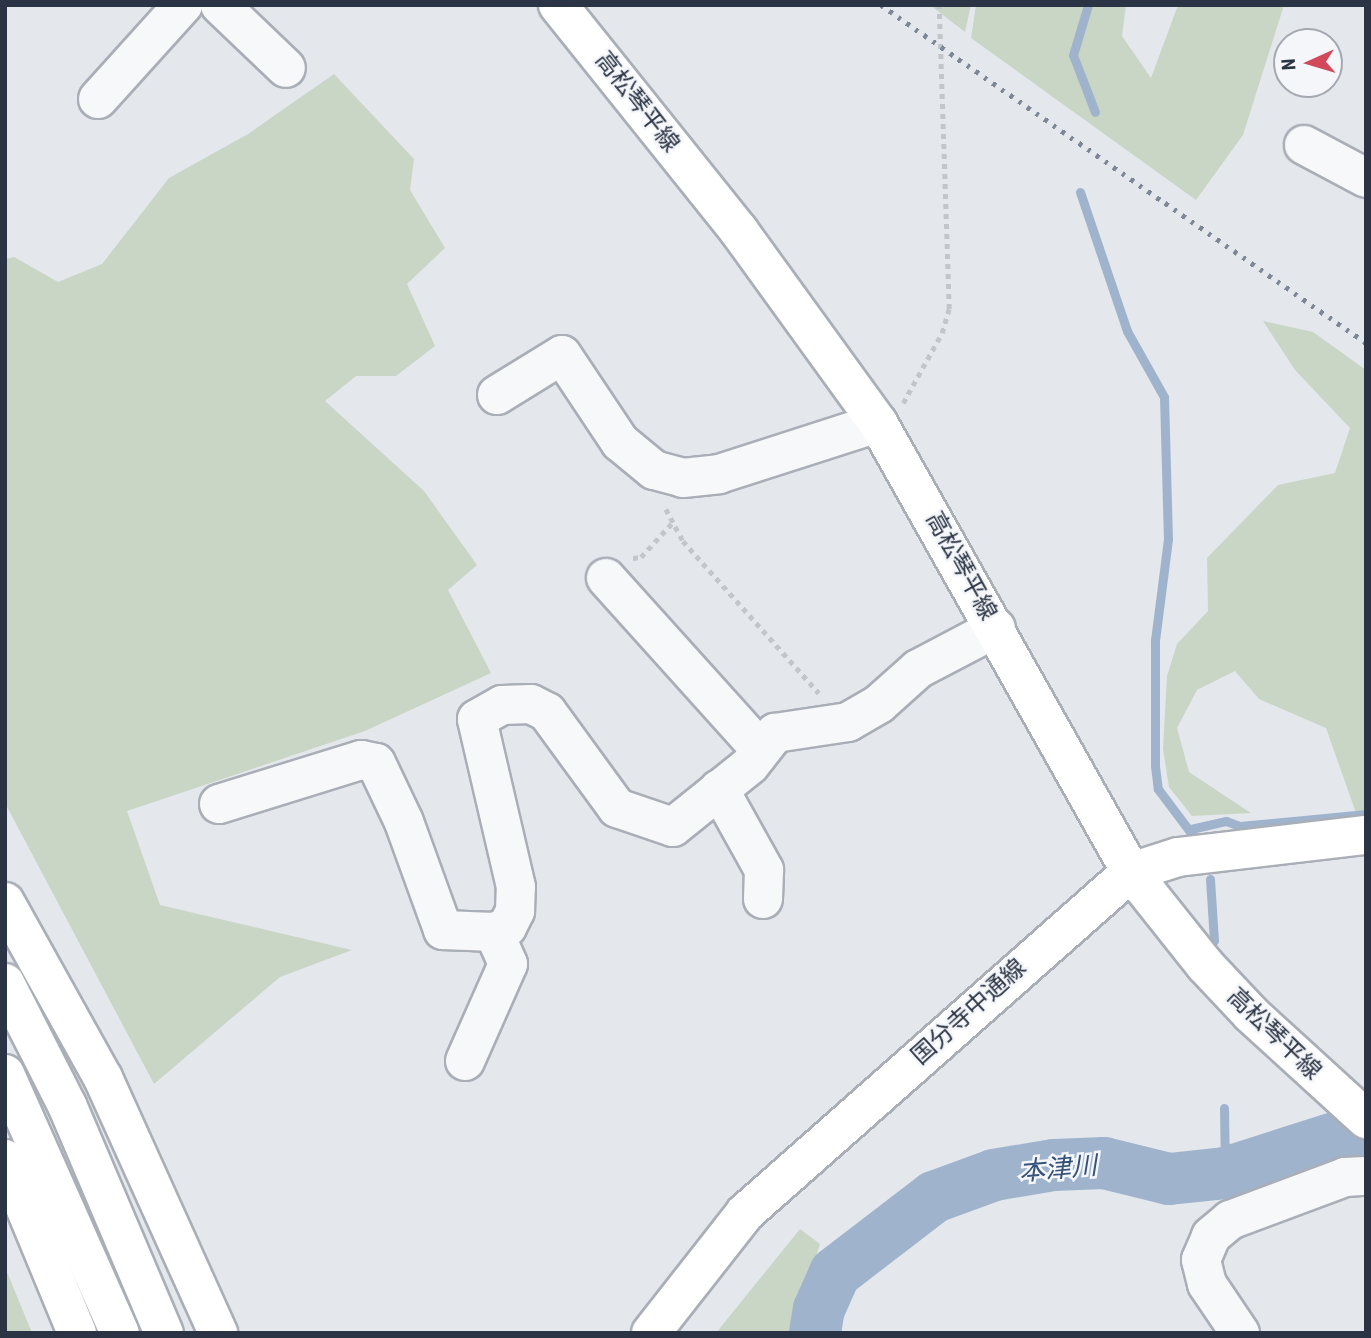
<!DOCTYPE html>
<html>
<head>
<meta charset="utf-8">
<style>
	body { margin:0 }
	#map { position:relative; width:1371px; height:1338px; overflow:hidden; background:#e4e7ec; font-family:"Roboto Condensed","Noto Sans JP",sans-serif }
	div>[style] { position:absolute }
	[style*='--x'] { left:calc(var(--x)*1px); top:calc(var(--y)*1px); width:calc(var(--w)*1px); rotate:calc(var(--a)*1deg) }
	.green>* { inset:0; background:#c9d6c5 }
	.stream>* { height:9px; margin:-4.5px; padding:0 4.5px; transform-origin:4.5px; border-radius:4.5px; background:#9fb4cc }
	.river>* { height:52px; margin:-26px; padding:0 26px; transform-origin:26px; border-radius:26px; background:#9fb4cc }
	.path>* { height:4.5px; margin-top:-2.25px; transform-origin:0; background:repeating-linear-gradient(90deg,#c2c5cb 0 5px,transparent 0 10px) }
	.roads { filter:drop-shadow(2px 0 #a9aeb7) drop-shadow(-2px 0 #a9aeb7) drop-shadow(0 2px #a9aeb7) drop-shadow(0 -2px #a9aeb7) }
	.minor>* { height:38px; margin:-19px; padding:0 19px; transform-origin:19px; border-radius:19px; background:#f7f8fa }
	.major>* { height:38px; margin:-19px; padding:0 19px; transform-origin:19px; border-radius:19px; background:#fff }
	.highway>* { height:38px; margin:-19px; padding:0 19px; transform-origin:19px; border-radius:19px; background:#fff }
	.rail>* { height:5px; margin-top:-2.5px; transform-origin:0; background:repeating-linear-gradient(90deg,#7d8696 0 3.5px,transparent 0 10.5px) }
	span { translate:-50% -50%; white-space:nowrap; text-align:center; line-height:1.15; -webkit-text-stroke:5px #f4f6f9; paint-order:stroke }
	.street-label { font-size:24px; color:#2b3445 }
	.water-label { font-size:26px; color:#34527a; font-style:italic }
	.frame { position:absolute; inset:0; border:7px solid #2b3445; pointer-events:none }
	.north { position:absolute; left:1273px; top:28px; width:70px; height:70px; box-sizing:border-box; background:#f4f6f9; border:2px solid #a4a8b1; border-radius:50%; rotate:266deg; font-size:19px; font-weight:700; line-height:28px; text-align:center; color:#2b3445 }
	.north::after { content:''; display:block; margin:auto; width:24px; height:32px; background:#d1495b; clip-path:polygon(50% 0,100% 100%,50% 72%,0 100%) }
</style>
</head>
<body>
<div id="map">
	<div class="green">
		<i style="clip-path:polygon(930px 5px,971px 5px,965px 32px)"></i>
		<i style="clip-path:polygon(976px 5px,1126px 5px,1122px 36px,1151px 78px,1178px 5px,1284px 5px,1243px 135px,1196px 200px,971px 38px)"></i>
		<i style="clip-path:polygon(334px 74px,414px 159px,410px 190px,445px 248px,407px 284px,435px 346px,396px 376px,356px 376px,325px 401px,424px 491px,477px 565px,448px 590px,491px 673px,365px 731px,127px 811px,160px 905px,352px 950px,280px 977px,154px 1084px,5px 803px,5px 259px,14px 257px,58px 282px,102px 264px,169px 178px,248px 134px)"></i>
		<i style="clip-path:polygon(1263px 321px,1313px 332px,1366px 370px,1366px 811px,1356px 813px,1326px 728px,1259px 699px,1235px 671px,1197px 690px,1177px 728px,1189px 772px,1251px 813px,1192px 816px,1169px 787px,1163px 749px,1167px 676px,1177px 644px,1208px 611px,1207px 558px,1278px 485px,1335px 473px,1350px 428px,1295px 370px)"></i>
		<i style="clip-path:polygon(800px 1229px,820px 1244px,792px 1333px,716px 1333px)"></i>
		<i style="clip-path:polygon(5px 1267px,32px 1333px,5px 1333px)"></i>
	</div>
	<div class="stream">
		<i style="--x:1088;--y:5;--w:52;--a:106.7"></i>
		<i style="--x:1073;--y:55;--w:61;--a:68.9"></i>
		<i style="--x:1080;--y:192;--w:147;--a:71.3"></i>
		<i style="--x:1127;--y:331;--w:76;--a:60.7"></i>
		<i style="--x:1164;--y:397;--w:142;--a:88.4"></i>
		<i style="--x:1168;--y:539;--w:102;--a:97.3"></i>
		<i style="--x:1155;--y:640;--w:126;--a:90"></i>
		<i style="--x:1155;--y:766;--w:23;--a:83"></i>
		<i style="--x:1158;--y:789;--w:60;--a:53.1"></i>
		<i style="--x:1191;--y:829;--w:36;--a:-13"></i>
		<i style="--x:1226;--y:821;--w:15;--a:20"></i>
		<i style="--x:1240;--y:826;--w:127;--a:-5.4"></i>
		<i style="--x:1210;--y:879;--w:62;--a:86.3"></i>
		<i style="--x:1224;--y:1108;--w:65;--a:89.1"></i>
	</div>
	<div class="river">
		<i style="--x:815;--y:1333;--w:24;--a:-81"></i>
		<i style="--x:819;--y:1309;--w:39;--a:-66"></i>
		<i style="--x:835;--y:1273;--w:125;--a:-37.5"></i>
		<i style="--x:934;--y:1197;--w:64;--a:-20.1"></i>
		<i style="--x:994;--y:1175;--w:61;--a:-9.5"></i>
		<i style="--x:1054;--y:1165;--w:50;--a:-2.3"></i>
		<i style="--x:1104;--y:1163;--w:67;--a:13.8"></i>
		<i style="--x:1169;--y:1179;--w:56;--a:-6.1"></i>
		<i style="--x:1225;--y:1173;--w:148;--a:-17.7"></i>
	</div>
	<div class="path">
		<i style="--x:903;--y:403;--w:80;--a:-60.9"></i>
		<i style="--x:942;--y:333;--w:25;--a:-74"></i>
		<i style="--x:949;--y:309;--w:304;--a:-91.9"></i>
		<i style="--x:666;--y:509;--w:36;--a:62"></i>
		<i style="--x:683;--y:541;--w:204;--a:48.2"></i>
		<i style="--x:633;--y:558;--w:8;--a:-7"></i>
		<i style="--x:641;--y:557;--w:47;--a:-47.6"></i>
	</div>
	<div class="roads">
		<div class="minor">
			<i style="--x:220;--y:5;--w:91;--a:43.7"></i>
			<i style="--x:98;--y:99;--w:127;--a:-47.9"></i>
			<i style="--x:1304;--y:145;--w:70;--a:28"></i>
			<i style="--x:497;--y:395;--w:76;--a:-31.6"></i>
			<i style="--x:562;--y:355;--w:105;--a:56.3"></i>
			<i style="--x:620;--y:442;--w:44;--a:39.5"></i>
			<i style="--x:654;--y:470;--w:30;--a:15"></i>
			<i style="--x:683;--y:478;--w:36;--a:-6"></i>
			<i style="--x:719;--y:474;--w:167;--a:-17.8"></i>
			<i style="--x:606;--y:578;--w:230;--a:48"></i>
			<i style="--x:719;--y:789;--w:93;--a:60.9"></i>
			<i style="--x:764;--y:870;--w:29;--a:92"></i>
			<i style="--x:219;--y:804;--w:149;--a:-17.2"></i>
			<i style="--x:361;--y:760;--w:15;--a:11"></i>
			<i style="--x:376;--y:763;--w:65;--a:64.6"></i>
			<i style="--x:404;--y:822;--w:115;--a:70.1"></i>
			<i style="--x:443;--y:930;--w:51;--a:2.2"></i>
			<i style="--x:494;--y:932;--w:14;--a:-21"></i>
			<i style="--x:507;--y:927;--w:18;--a:-63"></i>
			<i style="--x:515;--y:911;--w:24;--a:-88"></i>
			<i style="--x:516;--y:887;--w:172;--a:-103.1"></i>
			<i style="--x:477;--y:719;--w:29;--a:-29"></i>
			<i style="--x:502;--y:705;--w:29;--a:-2"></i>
			<i style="--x:531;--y:704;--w:18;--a:27"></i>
			<i style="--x:547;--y:712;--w:119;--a:53.9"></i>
			<i style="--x:617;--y:808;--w:59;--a:18.7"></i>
			<i style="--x:673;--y:827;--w:99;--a:-38.8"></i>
			<i style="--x:750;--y:765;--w:41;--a:-52"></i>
			<i style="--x:775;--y:733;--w:74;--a:-8.6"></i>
			<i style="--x:848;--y:722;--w:36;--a:-30"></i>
			<i style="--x:879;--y:704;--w:52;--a:-41.9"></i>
			<i style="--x:918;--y:669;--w:88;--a:-27.7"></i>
			<i style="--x:465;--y:1061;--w:106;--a:-66.1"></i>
			<i style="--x:508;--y:964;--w:35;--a:-114"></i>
			<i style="--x:1240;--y:1333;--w:59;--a:-124"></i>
			<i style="--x:1207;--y:1284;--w:25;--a:-104"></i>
			<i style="--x:1201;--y:1260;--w:26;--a:-67"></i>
			<i style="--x:1211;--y:1236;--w:25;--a:-40"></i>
			<i style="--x:1230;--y:1220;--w:123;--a:-20.5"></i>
			<i style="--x:1345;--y:1177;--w:21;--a:-3"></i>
		</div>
		<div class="major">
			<i style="--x:558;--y:5;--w:290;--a:51.3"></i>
			<i style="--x:739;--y:231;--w:237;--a:54.1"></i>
			<i style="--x:878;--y:423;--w:515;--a:60.6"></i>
			<i style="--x:1131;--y:872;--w:119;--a:51.5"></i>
			<i style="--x:1205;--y:965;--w:67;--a:46.8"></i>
			<i style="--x:1251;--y:1014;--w:156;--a:42.4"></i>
			<i style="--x:651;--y:1333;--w:152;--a:-51.9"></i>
			<i style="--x:745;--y:1213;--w:515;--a:-41.46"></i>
			<i style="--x:1131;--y:872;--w:49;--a:-17.7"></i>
			<i style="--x:1178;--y:857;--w:189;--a:-6.7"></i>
		</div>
		<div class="highway">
			<i style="--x:5;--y:902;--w:201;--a:60.9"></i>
			<i style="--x:103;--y:1078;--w:280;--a:65.7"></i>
			<i style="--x:5;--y:983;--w:137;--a:63.1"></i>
			<i style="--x:67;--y:1105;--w:248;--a:67"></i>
			<i style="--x:5;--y:1074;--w:283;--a:66.1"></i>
			<i style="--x:5;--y:1159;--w:188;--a:67.5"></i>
		</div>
	</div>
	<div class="rail">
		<i style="--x:881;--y:5;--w:591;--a:34.87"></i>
	</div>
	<div class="street-label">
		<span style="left:637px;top:102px;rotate:52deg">高松琴平線</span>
		<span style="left:961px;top:566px;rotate:61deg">高松琴平線</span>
		<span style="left:969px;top:1012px;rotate:-42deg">国分寺中通線</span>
		<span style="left:1274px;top:1034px;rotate:44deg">高松琴平線</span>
	</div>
	<div class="water-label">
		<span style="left:1058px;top:1169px;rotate:-5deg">本津川</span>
	</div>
	<div class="frame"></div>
	<div class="north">N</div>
</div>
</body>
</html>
